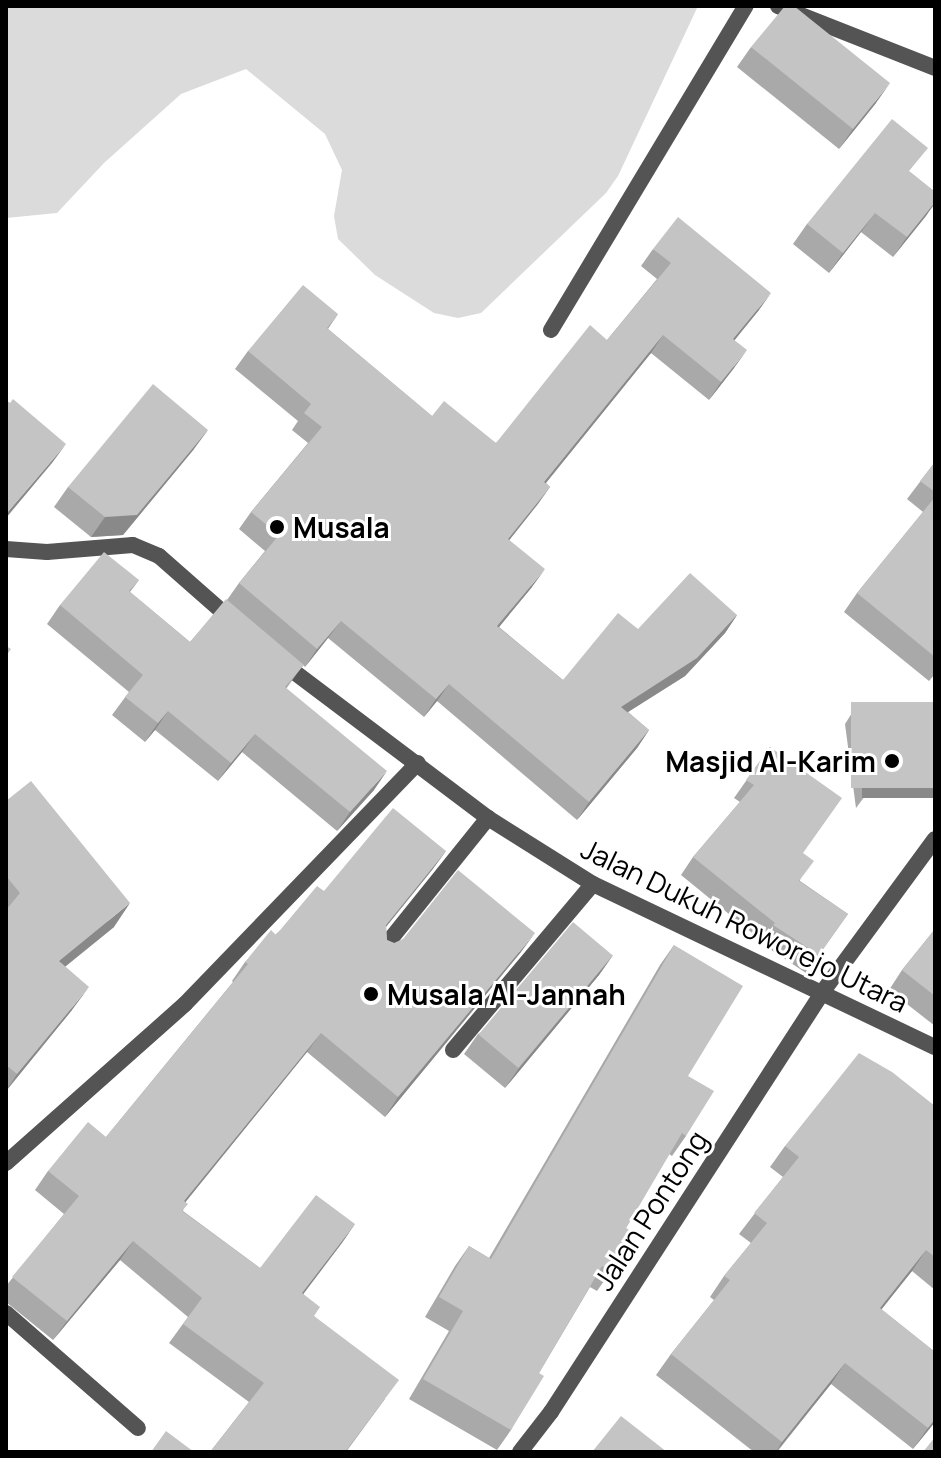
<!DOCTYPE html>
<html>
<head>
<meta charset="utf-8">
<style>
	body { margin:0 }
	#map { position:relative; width:941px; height:1458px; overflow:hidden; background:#fff; font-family:Manrope,sans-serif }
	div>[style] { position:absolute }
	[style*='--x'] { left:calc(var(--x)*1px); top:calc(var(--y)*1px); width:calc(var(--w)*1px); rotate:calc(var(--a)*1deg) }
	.green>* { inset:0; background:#dbdbdb }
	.lane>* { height:16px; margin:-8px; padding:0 8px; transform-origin:8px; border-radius:8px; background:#545454 }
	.street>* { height:16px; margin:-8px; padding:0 8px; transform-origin:8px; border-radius:8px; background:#545454 }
	.wall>* { inset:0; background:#a9a9a9 }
	.shaded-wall>* { inset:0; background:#898989; transform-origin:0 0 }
	.building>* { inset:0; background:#c4c4c4; transform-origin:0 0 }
	.dots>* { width:22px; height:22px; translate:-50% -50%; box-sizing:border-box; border:4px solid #fff; border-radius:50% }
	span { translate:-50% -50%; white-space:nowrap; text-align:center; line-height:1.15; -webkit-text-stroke:6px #fff; paint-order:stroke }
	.poi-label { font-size:28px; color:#000; font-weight:700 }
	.left { translate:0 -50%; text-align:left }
	.right { translate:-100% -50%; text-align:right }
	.street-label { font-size:28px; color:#000 }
	.frame { position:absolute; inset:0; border:8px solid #000; pointer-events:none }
</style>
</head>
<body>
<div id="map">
	<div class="green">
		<i style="clip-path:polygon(6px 6px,698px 6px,618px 176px,606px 193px,481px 313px,458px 318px,434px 313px,375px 275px,338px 239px,334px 216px,342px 170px,325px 134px,246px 69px,181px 94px,104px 163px,57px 213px,6px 218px)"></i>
	</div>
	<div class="lane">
		<i style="--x:381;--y:951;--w:171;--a:-51.2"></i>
	</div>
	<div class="street">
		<i style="--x:778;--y:6;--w:169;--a:21.5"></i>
		<i style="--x:551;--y:330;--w:378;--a:-59"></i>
		<i style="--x:6;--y:549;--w:41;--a:4.2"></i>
		<i style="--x:47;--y:552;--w:86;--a:-4.7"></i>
		<i style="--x:133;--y:545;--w:28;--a:23"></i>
		<i style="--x:159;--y:556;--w:98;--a:41.3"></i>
		<i style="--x:281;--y:662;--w:259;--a:37"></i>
		<i style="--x:488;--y:818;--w:124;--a:32.2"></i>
		<i style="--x:593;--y:884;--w:379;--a:25.5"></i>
		<i style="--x:453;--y:1050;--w:217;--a:-49.9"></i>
		<i style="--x:6;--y:1163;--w:239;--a:-41.6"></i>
		<i style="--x:185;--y:1004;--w:335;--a:-46"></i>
		<i style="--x:6;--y:1313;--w:175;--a:41.1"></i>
		<i style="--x:520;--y:1452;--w:51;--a:-52.2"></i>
		<i style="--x:551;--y:1412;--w:498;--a:-57.1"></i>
		<i style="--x:821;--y:994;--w:192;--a:-53.7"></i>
	</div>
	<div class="wall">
		<i style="clip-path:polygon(751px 47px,876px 103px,839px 149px,737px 67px)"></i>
		<i style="clip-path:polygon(910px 172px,935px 192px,935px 204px,893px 257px,861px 232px,829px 273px,793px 244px,807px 224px)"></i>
		<i style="clip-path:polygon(653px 249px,759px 310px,734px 340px,734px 368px,709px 400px,651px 353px,546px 483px,550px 487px,509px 540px,532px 587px,499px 627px,563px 680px,638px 629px,737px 615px,725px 633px,685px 676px,628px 712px,649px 730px,637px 748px,577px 820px,437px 701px,424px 717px,328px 638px,305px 667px,303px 665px,286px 689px,374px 790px,337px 831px,242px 752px,218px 781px,155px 730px,145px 742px,112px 715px,129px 692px,47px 624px,60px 605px,139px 580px,130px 592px,190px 642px,227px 600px,239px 583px,265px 551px,239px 529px,251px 512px,308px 443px,292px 430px,298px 421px,235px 369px,248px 351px,338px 314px,328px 329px,432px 416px,496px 443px,607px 340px,657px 279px,641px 266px)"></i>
		<i style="clip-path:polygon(194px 449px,123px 535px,91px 537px,54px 507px,68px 487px)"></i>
		<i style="clip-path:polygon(935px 462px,935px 674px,929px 681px,844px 612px,857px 593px,923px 512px,907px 499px)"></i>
		<i style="clip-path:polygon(935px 702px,856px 808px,845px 724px,852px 713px)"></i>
		<i style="clip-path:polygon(770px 747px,803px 853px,800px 881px,848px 914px,806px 973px,761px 943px,762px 941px,681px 875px,693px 857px,740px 802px,734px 798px)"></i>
		<i style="clip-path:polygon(6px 801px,114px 927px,65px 967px,72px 1010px,6px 1091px)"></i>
		<i style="clip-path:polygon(446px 851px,432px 870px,386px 927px,387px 940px,394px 943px,521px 952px,385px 1117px,307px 1052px,185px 1202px,183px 1211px,260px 1268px,355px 1224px,303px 1294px,314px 1316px,385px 1399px,346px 1452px,210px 1452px,249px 1402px,169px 1343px,188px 1317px,120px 1260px,53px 1340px,6px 1302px,6px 1286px,64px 1214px,35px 1190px,48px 1171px,106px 1137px,233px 982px,232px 981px,245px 962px,324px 891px)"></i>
		<i style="clip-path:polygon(935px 929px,935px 1026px,889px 990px,902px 970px)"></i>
		<i style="clip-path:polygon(674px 945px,688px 1076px,686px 1136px,672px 1156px,669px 1154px,626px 1228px,611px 1271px,597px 1291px,590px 1287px,539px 1373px,511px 1430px,497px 1450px,409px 1399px,449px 1331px,425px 1317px,455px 1266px,469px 1246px,489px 1258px,660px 965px)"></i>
		<i style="clip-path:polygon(613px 955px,599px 975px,505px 1088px,464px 1054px,478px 1034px)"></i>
		<i style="clip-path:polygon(935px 1106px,935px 1290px,912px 1271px,881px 1309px,935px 1352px,935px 1422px,913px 1449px,831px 1384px,777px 1452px,754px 1452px,656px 1375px,671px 1354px,714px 1300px,710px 1297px,724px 1276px,751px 1243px,739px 1234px,783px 1177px,770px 1167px,785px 1146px)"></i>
	</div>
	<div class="shaded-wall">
		<i style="clip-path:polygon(890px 83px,876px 103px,839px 149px,853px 129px)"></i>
		<i style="clip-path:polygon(935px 202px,926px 216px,893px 257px,907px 237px)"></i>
		<i style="clip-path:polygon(875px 213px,861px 232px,829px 273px,843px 253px)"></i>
		<i style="clip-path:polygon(771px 293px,759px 310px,721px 357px,733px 339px)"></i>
		<i style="clip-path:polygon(663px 335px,651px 353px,532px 500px,544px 482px)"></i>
		<i style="clip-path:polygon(747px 350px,734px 368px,709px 400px,721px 382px)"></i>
		<i style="clip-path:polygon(208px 430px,194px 449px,123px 535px,91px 537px,105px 517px)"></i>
		<i style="clip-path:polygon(66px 444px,52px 463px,6px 518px,6px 514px)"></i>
		<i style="clip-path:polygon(550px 487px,538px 504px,496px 557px,508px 539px)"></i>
		<i style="clip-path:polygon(545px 569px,532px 587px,485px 644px,497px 626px)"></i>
		<i style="clip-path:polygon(737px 615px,725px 633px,685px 676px,609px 724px,621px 707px)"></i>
		<i style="clip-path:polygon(341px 621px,328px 638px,305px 667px,317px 649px)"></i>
		<i style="clip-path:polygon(449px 684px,437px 701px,424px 717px,436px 699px)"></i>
		<i style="clip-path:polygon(168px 711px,155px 730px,145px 742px,158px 723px)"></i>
		<i style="clip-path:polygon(649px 730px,637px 748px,577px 820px,589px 802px)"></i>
		<i style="clip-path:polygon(255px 734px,242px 752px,218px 781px,231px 763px)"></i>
		<i style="clip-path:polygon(387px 771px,374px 790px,337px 831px,350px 812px)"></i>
		<i style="left:935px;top:788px;width:10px;height:73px;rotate:90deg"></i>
		<i style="clip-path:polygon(446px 851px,432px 870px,372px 944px,386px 925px)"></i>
		<i style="clip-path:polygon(130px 903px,114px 927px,42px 985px,59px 961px)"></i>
		<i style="clip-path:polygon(535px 933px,521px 952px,385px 1117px,398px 1097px)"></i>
		<i style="clip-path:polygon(613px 955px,599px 975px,505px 1088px,519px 1068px)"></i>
		<i style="clip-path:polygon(89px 987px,72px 1010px,6px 1091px,17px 1074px)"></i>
		<i style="clip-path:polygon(321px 1033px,307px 1052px,171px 1220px,184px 1201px)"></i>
		<i style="clip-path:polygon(355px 1224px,342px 1243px,289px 1313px,302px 1293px)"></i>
		<i style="clip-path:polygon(133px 1241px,120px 1260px,53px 1340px,67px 1321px)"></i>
		<i style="clip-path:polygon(926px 1250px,912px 1271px,866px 1329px,880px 1308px)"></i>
		<i style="clip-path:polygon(845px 1363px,831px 1384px,776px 1452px,782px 1442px)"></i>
		<i style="clip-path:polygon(935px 1419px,935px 1422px,913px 1449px,928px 1428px)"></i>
	</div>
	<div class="building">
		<i style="clip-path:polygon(785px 6px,794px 6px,890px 83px,853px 129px,751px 47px)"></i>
		<i style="clip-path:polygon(892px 119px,928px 148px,909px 171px,935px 192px,935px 202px,907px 237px,875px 213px,843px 253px,807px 224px)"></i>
		<i style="clip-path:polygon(678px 217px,771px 293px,733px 339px,747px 350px,721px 382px,663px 335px,544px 482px,550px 487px,508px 539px,545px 569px,497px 626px,563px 680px,618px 613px,638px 629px,690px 573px,737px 615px,697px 658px,621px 707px,649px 730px,589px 802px,449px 684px,436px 699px,341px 621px,317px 649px,239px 583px,279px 535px,251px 512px,322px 427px,304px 413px,311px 404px,248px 351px,303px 285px,338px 314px,327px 328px,432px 416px,444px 401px,496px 443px,590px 325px,607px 340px,671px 263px,653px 249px)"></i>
		<i style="clip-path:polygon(153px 384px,208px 430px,137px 515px,105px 517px,68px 487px)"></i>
		<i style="clip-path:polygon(13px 399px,66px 444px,6px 514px,6px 400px,10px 403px)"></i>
		<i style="clip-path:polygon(935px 462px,935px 492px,920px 481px)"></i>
		<i style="clip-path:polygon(935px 497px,935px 657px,857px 593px)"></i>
		<i style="clip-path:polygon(104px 552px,139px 580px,129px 591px,190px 642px,226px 599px,304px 665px,285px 687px,387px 771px,350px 812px,255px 734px,231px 763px,168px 711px,158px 723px,125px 697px,143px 675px,60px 605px)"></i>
		<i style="clip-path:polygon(6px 646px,11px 649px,6px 656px)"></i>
		<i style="left:935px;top:702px;width:86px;height:84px;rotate:90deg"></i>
		<i style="clip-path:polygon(770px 747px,842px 798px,803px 853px,814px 861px,799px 881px,848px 914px,819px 955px,773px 925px,775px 923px,693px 857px,754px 785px,746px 780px)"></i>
		<i style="clip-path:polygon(31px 781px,130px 903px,59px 961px,89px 987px,17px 1074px,6px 1065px,6px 910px,20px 893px,6px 876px,6px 801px)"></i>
		<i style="clip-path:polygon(393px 808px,446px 851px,386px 925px,387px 940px,394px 943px,403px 939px,458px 870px,535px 933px,398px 1097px,321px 1033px,184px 1201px,188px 1204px,182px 1211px,260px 1268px,316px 1195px,355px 1224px,302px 1293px,320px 1307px,314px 1316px,399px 1380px,345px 1452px,210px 1452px,264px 1383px,183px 1324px,202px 1298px,133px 1241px,67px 1321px,12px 1277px,79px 1196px,48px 1171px,88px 1122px,106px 1137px,248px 964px,245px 962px,271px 930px,276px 935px,317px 886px,324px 891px)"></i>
		<i style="left:573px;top:922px;width:52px;height:147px;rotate:40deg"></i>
		<i style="clip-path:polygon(935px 929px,935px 996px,902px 970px)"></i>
		<i style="clip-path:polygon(674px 945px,743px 986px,688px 1076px,714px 1091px,686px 1136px,682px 1133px,626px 1228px,634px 1233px,611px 1271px,602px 1266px,539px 1373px,544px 1376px,511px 1430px,423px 1379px,463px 1311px,439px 1297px,469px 1246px,491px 1259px)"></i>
		<i style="clip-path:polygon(859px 1053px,892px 1072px,935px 1106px,935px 1257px,926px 1250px,880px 1308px,935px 1352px,935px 1419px,928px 1428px,845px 1363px,782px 1442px,671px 1354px,730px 1280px,724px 1276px,767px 1223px,754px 1213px,799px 1157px,785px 1146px)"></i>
		<i style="clip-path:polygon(621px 1416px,667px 1452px,592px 1452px)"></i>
		<i style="clip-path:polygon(166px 1431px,194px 1452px,151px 1452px)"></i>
		<i style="clip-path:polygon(935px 1437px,935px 1452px,923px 1452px)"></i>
	</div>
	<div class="dots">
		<i style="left:277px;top:527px;background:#000"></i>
		<i style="left:892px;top:761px;background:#000"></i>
		<i style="left:371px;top:994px;background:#000"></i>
	</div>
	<div class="poi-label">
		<span class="left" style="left:293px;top:527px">Musala</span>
		<span class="right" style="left:876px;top:761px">Masjid Al-Karim</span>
		<span class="left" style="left:387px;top:994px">Musala Al-Jannah</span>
	</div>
	<div class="street-label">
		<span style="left:745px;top:925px;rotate:26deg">Jalan Dukuh Roworejo Utara</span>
		<span style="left:650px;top:1210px;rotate:-57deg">Jalan Pontong</span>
	</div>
	<div class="frame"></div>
</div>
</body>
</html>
